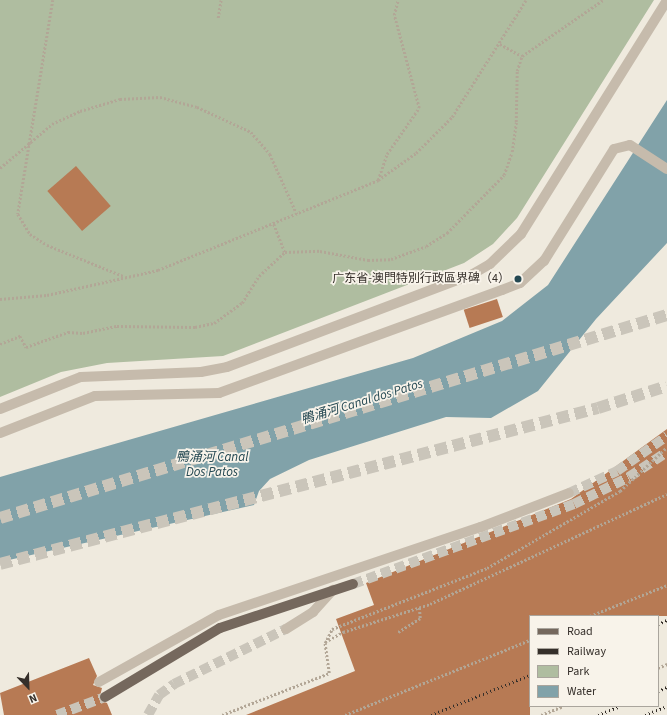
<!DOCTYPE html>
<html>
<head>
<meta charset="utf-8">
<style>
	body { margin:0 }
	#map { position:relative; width:667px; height:715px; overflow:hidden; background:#efeade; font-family:"Source Sans 3","Noto Sans SC",sans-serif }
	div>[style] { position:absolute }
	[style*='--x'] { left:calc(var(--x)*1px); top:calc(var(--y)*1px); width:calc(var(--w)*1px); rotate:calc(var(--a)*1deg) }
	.green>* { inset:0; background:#afbda0 }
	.water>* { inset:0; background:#81a2a9 }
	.building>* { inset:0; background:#b77a54; transform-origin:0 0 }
	.minor-tunnel>* { height:10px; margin-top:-5px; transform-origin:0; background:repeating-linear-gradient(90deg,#cac5ba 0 10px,transparent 0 15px) }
	.major-tunnel>* { height:10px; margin-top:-5px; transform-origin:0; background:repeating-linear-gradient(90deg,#cac5ba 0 10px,transparent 0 15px) }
	.highway-tunnel>* { height:12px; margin-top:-6px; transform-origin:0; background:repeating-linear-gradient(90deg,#cac5ba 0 12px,transparent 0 18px) }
	.path>* { height:2.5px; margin-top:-1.25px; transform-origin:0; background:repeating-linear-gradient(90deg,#b2a696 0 2px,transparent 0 4px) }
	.minor>* { height:10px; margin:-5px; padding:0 5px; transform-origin:5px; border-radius:5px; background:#c6bbac }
	.major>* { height:10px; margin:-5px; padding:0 5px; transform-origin:5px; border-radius:5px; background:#75685d }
	.rail>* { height:3px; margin-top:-1.5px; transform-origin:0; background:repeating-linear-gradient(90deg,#352f2a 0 1px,transparent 0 4px) }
	.dots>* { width:11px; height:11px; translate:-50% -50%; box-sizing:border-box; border:2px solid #f8f3ea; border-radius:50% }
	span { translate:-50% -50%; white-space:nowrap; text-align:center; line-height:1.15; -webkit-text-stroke:3.5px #f8f3ea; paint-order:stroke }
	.poi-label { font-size:12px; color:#352f2a }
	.right { translate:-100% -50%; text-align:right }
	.water-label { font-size:13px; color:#244852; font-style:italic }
	.legend { position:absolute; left:529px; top:615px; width:130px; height:92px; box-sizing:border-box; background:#f8f3ea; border:1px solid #aaa59d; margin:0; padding:5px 7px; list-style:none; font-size:12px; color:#352f2a }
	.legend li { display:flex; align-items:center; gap:8px; height:20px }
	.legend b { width:20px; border:1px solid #aaa59d }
	.north { position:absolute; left:8px; top:667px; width:40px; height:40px; -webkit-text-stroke:3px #f8f3ea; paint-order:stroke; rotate:157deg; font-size:11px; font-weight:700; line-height:16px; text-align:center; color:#352f2a }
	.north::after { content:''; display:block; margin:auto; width:14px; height:18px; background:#352f2a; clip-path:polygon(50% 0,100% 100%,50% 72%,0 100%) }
</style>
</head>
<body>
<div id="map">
	<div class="green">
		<i style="clip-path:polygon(0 0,654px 0,517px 218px,493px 244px,464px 263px,223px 356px,107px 363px,61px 372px,0 397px)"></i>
	</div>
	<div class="water">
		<i style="clip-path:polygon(667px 100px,667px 243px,596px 319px,538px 391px,491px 418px,446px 417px,309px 460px,270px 479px,259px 491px,254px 505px,0 562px,0 477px,413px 358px,502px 321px,548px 285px)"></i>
	</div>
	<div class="building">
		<i style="left:76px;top:166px;width:53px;height:38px;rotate:49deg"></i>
		<i style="left:497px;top:299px;width:19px;height:35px;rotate:72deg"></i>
		<i style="clip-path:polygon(667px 429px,667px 616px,530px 616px,530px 715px,246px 715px,355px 671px,336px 619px,374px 605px,366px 583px,571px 499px)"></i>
		<i style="clip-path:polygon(89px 658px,97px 676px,93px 685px,102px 688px,99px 700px,107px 703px,112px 715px,4px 715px,0 693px)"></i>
	</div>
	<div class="minor-tunnel">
		<i style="--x:569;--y:493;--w:53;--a:-24.6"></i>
		<i style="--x:617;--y:471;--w:61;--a:-35"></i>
		<i style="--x:148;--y:715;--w:23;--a:-61"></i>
		<i style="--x:159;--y:695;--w:19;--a:-36"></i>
		<i style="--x:174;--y:684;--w:125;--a:-26.2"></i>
	</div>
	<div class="major-tunnel">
		<i style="--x:353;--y:584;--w:235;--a:-19.9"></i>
		<i style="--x:574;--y:504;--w:61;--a:-26.1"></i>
		<i style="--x:629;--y:477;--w:45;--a:-33.3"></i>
		<i style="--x:57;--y:715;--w:51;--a:-20.6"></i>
	</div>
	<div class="highway-tunnel">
		<i style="--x:0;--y:518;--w:697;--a:-16.93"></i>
		<i style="--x:0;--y:564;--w:618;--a:-14.62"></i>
		<i style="--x:598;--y:408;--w:72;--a:-17.7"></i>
	</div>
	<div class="path">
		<i style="--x:53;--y:0;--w:217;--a:99.3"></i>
		<i style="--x:18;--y:214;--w:23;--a:59"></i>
		<i style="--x:30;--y:234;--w:20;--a:33"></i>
		<i style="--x:47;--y:245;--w:82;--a:22.2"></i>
		<i style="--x:218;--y:18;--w:18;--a:-81"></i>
		<i style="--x:500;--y:44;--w:25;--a:29"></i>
		<i style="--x:0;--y:168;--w:68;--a:-40.2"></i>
		<i style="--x:52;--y:124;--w:31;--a:-25"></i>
		<i style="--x:80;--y:111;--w:42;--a:-16.7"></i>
		<i style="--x:120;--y:99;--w:40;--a:-2.9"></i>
		<i style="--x:160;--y:97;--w:38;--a:15"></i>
		<i style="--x:197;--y:107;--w:60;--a:24.8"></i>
		<i style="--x:251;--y:132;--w:29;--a:49"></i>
		<i style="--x:270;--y:154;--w:66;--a:65.8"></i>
		<i style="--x:378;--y:180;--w:28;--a:-71"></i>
		<i style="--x:387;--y:154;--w:56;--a:-55.2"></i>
		<i style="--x:419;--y:108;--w:96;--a:-105"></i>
		<i style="--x:394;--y:15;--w:16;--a:-75"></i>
		<i style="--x:274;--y:224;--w:30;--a:69"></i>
		<i style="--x:0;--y:299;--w:47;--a:-4.9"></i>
		<i style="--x:47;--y:295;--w:114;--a:-12.7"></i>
		<i style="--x:158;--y:270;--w:238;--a:-22.2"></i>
		<i style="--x:378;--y:180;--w:47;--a:-35.4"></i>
		<i style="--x:416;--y:153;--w:51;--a:-45"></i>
		<i style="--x:452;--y:117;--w:138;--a:-57.7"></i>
		<i style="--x:0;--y:344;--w:22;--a:-22"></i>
		<i style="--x:20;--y:336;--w:13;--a:61"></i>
		<i style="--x:26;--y:347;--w:45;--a:-19.7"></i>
		<i style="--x:68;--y:332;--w:15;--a:4"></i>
		<i style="--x:83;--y:333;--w:35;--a:-12"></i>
		<i style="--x:117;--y:326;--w:78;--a:0.7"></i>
		<i style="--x:195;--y:327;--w:19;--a:-12"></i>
		<i style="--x:214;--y:323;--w:34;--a:-36"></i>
		<i style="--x:242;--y:303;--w:32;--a:-58"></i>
		<i style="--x:259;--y:276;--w:35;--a:-43"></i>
		<i style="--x:285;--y:252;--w:35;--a:-2"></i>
		<i style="--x:320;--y:251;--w:49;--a:10.6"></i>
		<i style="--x:368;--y:260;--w:23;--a:-2"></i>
		<i style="--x:391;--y:259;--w:37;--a:-20"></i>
		<i style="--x:426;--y:246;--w:25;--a:-32"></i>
		<i style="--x:447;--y:233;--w:81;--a:-45.5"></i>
		<i style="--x:504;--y:175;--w:24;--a:-71"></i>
		<i style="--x:512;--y:152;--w:30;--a:-82"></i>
		<i style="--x:516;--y:122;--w:51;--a:-88.9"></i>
		<i style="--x:517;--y:71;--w:16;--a:-72"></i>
		<i style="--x:522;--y:56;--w:98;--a:-34.7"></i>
		<i style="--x:590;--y:616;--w:83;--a:-21.9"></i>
		<i style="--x:398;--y:632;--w:26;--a:-32"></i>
		<i style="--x:420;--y:618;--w:11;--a:-95"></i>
		<i style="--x:325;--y:642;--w:21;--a:-29"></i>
		<i style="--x:343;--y:632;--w:91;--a:-17.8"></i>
		<i style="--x:430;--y:604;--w:261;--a:-24.9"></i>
		<i style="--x:658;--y:668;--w:10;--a:-24"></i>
		<i style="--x:222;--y:715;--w:115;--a:-21.4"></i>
		<i style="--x:329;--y:673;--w:30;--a:-98"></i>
		<i style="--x:325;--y:643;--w:16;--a:-63"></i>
		<i style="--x:332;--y:629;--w:167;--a:-21.5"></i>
		<i style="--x:487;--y:568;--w:154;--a:-30.1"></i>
		<i style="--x:620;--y:491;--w:64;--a:-43.1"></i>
		<i style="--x:345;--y:715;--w:200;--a:-22.1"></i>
		<i style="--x:541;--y:715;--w:24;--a:-22"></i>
	</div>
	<div class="minor">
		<i style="--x:0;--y:409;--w:87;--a:-21.6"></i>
		<i style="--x:81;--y:377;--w:120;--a:-2.4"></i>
		<i style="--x:201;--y:372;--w:26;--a:-11"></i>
		<i style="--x:227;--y:367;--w:261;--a:-20.7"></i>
		<i style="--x:471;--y:275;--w:22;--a:-30"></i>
		<i style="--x:490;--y:264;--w:43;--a:-44.1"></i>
		<i style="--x:521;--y:234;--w:276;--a:-58"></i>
		<i style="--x:0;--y:433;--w:102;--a:-21.3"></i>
		<i style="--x:95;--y:396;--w:124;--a:-1.4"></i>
		<i style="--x:219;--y:393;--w:301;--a:-20"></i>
		<i style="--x:502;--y:290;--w:19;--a:-21"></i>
		<i style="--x:520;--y:283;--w:33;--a:-43"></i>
		<i style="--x:544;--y:261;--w:132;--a:-58"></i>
		<i style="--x:614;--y:149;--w:16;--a:-14"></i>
		<i style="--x:630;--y:145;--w:44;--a:33"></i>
		<i style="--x:286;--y:629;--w:32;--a:-32"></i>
		<i style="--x:313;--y:612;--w:30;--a:-48"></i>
		<i style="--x:99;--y:682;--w:137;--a:-29.2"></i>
		<i style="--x:219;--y:615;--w:276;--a:-18.6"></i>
		<i style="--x:481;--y:527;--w:94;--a:-21.1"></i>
	</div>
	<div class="major">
		<i style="--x:105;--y:697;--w:134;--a:-31"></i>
		<i style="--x:220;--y:628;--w:140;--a:-18.3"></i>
	</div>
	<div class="rail">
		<i style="--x:658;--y:624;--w:10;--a:-24"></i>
		<i style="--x:658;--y:691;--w:10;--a:-24"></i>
		<i style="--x:431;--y:715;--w:107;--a:-22"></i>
		<i style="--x:598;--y:715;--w:24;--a:-22"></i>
		<i style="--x:645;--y:715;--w:24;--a:-22"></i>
	</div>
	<div class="dots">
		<i style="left:518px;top:279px;background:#244852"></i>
	</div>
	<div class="poi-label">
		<span class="right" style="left:510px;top:279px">广东省-澳門特別行政區界碑（4）</span>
	</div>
	<div class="water-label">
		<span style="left:362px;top:402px;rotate:-17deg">鴨涌河 Canal dos Patos</span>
		<span style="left:212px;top:465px">鴨涌河 Canal<br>Dos Patos</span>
	</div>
	<ul class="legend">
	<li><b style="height:5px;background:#75685d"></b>Road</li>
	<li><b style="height:5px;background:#352f2a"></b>Railway</li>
	<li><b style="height:11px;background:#afbda0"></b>Park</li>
	<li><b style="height:11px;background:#81a2a9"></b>Water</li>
	</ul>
	<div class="north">N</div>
</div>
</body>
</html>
